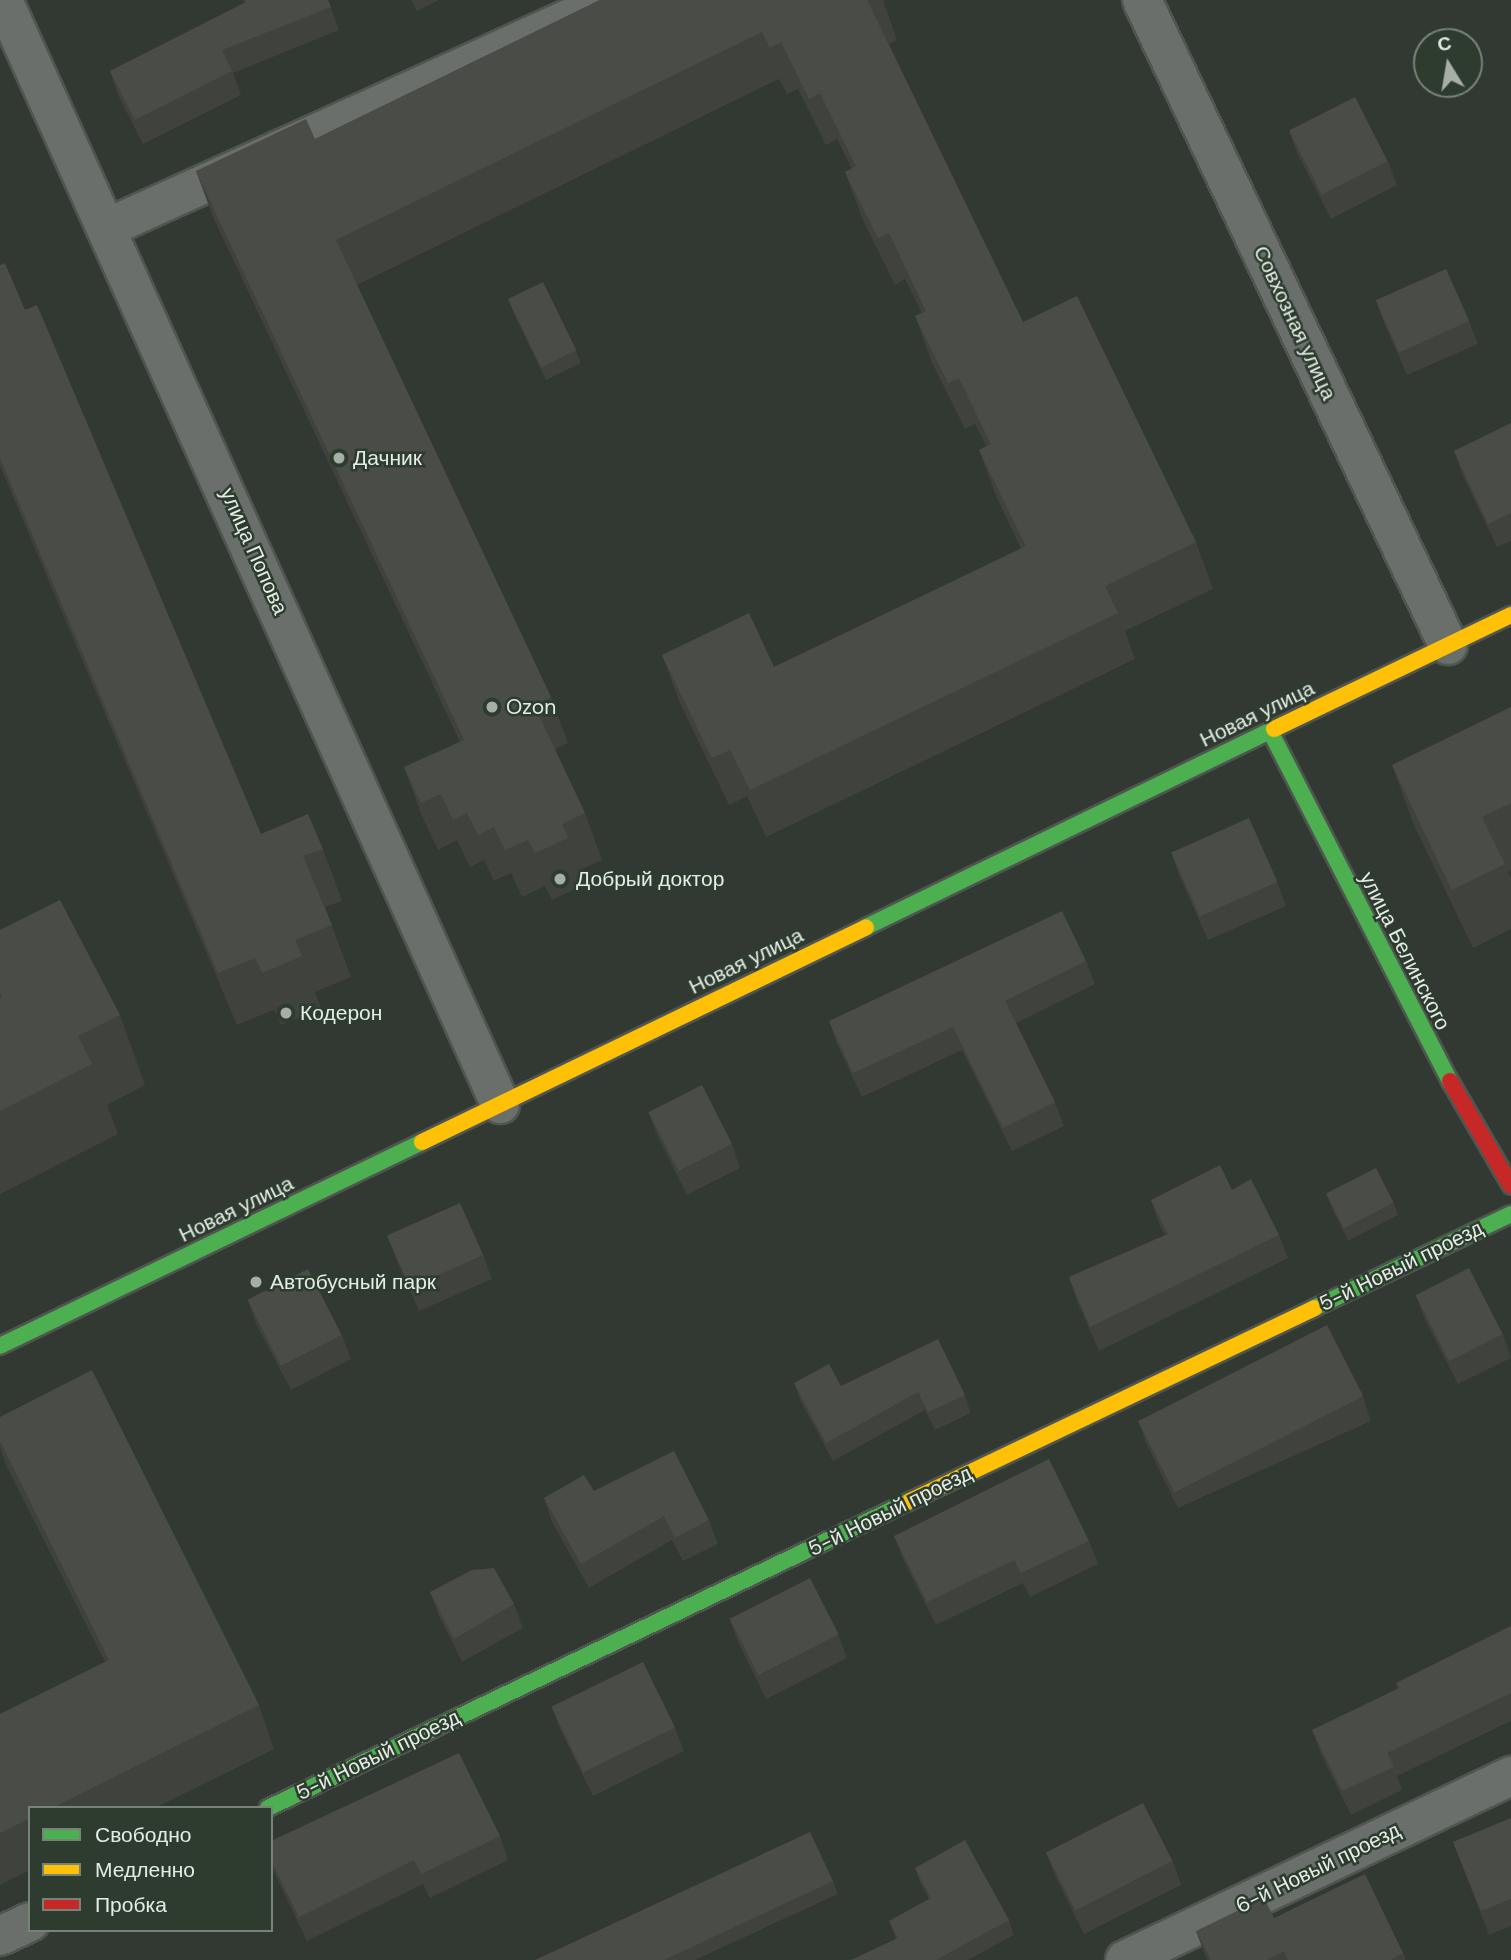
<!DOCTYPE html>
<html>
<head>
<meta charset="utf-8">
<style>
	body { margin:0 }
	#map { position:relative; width:1511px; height:1960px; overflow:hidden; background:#323832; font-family:"DM Sans",sans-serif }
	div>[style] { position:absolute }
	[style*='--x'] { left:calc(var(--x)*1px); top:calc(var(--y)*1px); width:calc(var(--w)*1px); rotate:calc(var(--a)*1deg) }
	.roads { filter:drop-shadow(2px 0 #4f554f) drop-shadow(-2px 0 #4f554f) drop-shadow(0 2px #4f554f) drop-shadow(0 -2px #4f554f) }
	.street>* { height:38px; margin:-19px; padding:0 19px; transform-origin:19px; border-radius:19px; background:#6a6f6b }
	.fast>* { height:16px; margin:-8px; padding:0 8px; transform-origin:8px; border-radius:8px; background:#4caf50 }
	.slow>* { height:16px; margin:-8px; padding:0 8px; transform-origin:8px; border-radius:8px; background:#ffc107 }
	.jam>* { height:16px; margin:-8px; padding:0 8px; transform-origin:8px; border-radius:8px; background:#c62828 }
	.wall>* { inset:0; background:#40423d }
	.building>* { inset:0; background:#4a4d47; transform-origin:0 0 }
	.dots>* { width:19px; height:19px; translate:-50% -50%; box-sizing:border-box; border:4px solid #2e3c30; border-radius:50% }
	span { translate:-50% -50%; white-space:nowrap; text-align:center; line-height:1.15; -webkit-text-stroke:5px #2e3c30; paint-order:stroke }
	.street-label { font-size:21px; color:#e4ede5 }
	.poi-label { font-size:21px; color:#e4ede5 }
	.left { translate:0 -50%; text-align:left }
	.legend { position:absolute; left:28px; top:1806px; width:245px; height:126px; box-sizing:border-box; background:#2e3c30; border:2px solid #778378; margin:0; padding:9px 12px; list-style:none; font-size:21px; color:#e4ede5 }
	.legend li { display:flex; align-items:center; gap:14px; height:35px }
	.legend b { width:35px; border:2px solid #778378 }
	.north { position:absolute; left:1413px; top:28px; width:70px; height:70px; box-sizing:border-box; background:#2e3c30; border:2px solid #778378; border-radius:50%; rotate:349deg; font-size:19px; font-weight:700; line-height:28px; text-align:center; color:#e4ede5 }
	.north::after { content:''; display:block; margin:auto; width:24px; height:32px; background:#a6aea6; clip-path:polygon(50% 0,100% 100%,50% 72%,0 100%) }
</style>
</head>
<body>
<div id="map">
	<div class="roads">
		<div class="street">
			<i style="--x:3;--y:0;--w:1211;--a:65.76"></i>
			<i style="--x:1142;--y:0;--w:714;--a:64.62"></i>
			<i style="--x:109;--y:227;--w:550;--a:-24.37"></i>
			<i style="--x:0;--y:1936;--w:33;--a:-25"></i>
			<i style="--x:1125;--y:1960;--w:428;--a:-25.5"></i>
		</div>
		<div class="fast">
			<i style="--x:1270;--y:731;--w:394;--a:62.8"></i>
			<i style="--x:866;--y:927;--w:454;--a:-25.9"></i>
			<i style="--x:1314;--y:1308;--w:218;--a:-25.5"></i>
			<i style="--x:0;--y:1346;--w:469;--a:-25.8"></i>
			<i style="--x:268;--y:1808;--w:712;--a:-25.56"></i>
		</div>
		<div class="slow">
			<i style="--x:1274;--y:729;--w:263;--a:-25.7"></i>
			<i style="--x:422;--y:1142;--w:493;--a:-25.8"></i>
			<i style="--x:910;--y:1501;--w:448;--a:-25.5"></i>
		</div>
		<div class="jam">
			<i style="--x:1450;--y:1081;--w:121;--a:59.8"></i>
		</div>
	</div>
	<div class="wall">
		<i style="clip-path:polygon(244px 0,328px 0,339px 30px,233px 73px,241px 95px,143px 144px,118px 95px,110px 71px,245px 3px)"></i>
		<i style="clip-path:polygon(411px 0,439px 0,417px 11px)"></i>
		<i style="clip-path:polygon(600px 0,883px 0,897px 40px,889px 44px,1023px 322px,1196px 542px,1213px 589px,1125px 631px,1135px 659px,766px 837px,747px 796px,729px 805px,679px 701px,662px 655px,774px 667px,1021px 549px,996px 496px,979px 450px,986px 446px,975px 424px,965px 429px,932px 363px,915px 316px,922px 313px,905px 279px,895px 285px,862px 218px,845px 172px,852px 169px,837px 139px,826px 145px,798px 89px,787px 94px,779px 79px,357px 285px,551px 697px,568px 743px,555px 749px,585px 813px,602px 860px,580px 870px,585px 884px,552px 900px,545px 886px,522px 897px,511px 873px,494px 881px,484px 860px,470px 867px,457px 840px,438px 850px,421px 814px,404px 767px,460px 742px,213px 217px,196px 171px,315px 139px)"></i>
		<i style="clip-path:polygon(1289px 131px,1388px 161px,1397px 185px,1331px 219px,1298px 155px)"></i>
		<i style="clip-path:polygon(0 265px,25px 310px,261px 834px,323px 849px,342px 901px,325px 907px,351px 977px,315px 992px,321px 1008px,281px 1025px,274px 1010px,237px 1025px,0 466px)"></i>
		<i style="clip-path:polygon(508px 299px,576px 351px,581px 363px,546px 380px,513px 312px)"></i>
		<i style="clip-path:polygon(1376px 300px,1469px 321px,1478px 344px,1407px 375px,1384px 323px)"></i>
		<i style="clip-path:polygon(1511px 423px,1511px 541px,1497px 547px,1462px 474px,1454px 451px)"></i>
		<i style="clip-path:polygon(1511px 707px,1511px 871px,1508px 872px,1511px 879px,1511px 929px,1473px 948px,1413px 823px,1392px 765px)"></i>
		<i style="clip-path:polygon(1171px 852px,1277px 882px,1286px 906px,1208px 940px,1179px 875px)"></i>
		<i style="clip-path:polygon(0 930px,120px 1015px,145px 1085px,107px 1105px,118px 1134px,0 1194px)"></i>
		<i style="clip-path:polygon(1086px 961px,1095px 984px,1016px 1023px,1055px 1102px,1064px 1126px,1012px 1151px,962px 1050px,862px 1097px,837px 1044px,829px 1021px)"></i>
		<i style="clip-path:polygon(648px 1111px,732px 1144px,740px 1168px,687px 1195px,657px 1135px)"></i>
		<i style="clip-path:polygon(1232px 1190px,1279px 1235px,1288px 1258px,1099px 1351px,1077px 1301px,1069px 1277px,1165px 1235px,1159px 1224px,1151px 1200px)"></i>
		<i style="clip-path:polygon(1326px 1194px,1394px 1203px,1398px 1215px,1348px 1241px,1331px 1206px)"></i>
		<i style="clip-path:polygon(387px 1235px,483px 1255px,492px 1279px,419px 1311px,396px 1259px)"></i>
		<i style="clip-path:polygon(1416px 1296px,1503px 1334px,1511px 1358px,1458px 1384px,1425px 1320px)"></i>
		<i style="clip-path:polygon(248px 1300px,342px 1335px,351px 1359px,291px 1390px,256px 1324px)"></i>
		<i style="clip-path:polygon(794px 1383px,965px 1395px,971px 1413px,935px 1430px,925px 1410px,833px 1461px,801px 1402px)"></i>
		<i style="clip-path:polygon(1363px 1397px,1371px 1421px,1178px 1508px,1146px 1443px,1138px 1420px)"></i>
		<i style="clip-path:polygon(0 1417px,259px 1705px,274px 1749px,155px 1808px,30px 1808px,30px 1870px,0 1885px,0 1714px,105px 1662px,6px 1465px,0 1448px)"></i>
		<i style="clip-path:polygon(594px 1491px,709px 1520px,718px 1544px,683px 1561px,672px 1540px,589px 1588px,552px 1522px,544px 1498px)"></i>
		<i style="clip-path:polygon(894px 1536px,1089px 1541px,1098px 1564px,1030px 1597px,1023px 1583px,936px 1625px,903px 1559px)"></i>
		<i style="clip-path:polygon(430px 1592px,514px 1604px,523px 1628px,462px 1662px,439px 1616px)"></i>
		<i style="clip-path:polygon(729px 1618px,838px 1634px,847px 1658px,766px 1699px,738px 1642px)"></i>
		<i style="clip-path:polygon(1511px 1626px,1511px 1721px,1397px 1776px,1402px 1790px,1351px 1815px,1321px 1754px,1312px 1730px,1399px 1689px,1396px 1683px)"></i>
		<i style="clip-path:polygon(552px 1707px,675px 1728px,684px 1751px,593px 1796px,561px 1731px)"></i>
		<i style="clip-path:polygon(1511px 1818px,1511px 1926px,1489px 1935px,1453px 1842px)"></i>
		<i style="clip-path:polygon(500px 1836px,508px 1860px,430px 1898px,423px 1884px,307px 1941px,271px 1866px,271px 1841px)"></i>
		<i style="clip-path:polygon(1046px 1852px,1173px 1861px,1181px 1885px,1084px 1934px,1055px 1876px)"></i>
		<i style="clip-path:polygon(915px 1868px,1009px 1920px,1014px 1935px,968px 1960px,851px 1960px,896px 1939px,889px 1921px,929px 1899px,920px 1882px)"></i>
		<i style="clip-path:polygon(833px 1881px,838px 1894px,695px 1960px,535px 1960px)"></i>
		<i style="clip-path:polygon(1196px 1931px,1403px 1953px,1406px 1960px,1207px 1960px)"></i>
	</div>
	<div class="building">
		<i style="clip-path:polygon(245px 0,328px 0,331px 7px,222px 50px,232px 71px,135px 120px,110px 71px,246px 2px)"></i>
		<i style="clip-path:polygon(600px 0,867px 0,1023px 322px,1077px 296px,1196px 542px,1105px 586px,1118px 613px,750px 790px,730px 750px,712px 758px,662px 655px,749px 613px,774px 667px,1026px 546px,979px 450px,991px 444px,959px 378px,948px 383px,915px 316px,926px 311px,889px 233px,878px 238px,845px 172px,856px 166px,820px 93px,809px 99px,781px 42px,770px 48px,762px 32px,336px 240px,551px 697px,534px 705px,585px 813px,562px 824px,568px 838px,535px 853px,528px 840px,505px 850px,494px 827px,478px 835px,467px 813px,453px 820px,441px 794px,421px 803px,404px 767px,464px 740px,196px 171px,306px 119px,315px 139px)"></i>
		<i style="left:1355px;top:97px;width:72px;height:74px;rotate:63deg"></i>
		<i style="clip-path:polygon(5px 263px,25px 310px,37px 305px,261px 834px,308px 814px,323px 849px,303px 856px,332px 925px,295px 940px,302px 956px,262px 973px,255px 958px,218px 973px,0 458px,0 265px)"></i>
		<i style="left:1446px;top:269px;width:57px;height:77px;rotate:66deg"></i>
		<i style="left:543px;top:282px;width:76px;height:39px;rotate:64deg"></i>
		<i style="clip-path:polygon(1511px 423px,1511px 513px,1488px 524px,1454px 451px)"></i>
		<i style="clip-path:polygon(1511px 707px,1511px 803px,1482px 817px,1505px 864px,1452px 890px,1392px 765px)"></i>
		<i style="left:1249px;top:818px;width:70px;height:85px;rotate:66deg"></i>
		<i style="clip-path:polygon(60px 900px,120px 1015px,78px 1036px,92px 1064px,0 1111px,0 999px,2px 997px,0 993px,0 930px)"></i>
		<i style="clip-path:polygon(1062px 911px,1086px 961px,1005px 1001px,1055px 1102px,1003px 1128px,953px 1027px,853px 1073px,829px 1021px)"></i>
		<i style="left:702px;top:1085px;width:66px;height:60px;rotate:63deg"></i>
		<i style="clip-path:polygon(1220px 1165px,1232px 1190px,1251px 1179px,1279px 1235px,1090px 1327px,1069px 1277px,1168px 1234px,1151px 1200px)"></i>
		<i style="left:1376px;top:1168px;width:39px;height:56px;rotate:63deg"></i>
		<i style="left:460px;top:1203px;width:57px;height:80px;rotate:66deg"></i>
		<i style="left:1469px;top:1268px;width:74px;height:60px;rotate:63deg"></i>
		<i style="left:308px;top:1269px;width:74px;height:68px;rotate:63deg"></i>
		<i style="left:1327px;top:1325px;width:80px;height:212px;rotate:63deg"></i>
		<i style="clip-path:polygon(938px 1339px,965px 1395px,928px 1412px,918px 1392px,826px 1443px,794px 1383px,829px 1364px,841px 1386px)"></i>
		<i style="clip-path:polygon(92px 1370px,259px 1705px,52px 1808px,30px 1808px,30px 1818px,0 1833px,0 1714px,109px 1660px,0 1441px,0 1417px)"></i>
		<i style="clip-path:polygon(674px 1451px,709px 1520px,675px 1538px,664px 1516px,581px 1564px,544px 1498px,584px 1475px,594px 1491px)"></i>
		<i style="clip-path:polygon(1049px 1459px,1089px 1541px,1021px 1573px,1014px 1560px,927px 1602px,894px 1536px)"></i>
		<i style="clip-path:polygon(494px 1568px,514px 1604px,454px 1639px,430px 1592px,472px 1570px)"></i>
		<i style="left:810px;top:1578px;width:63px;height:90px;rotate:63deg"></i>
		<i style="clip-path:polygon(1511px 1626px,1511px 1693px,1387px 1753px,1394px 1767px,1342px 1791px,1312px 1730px,1399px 1688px,1396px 1683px)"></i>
		<i style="left:643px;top:1662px;width:73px;height:102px;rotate:64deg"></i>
		<i style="clip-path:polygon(459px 1753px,500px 1836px,421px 1874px,414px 1860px,299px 1917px,271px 1861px,271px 1841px)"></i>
		<i style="left:1143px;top:1803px;width:65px;height:109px;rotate:63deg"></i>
		<i style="clip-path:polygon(1511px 1818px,1511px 1899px,1481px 1911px,1453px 1842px)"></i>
		<i style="clip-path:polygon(810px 1832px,833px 1881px,664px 1960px,535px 1960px)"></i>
		<i style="clip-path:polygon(965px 1840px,1009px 1920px,936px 1960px,851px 1960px,898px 1938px,889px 1921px,931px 1898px,915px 1868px)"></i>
		<i style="clip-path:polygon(1365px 1874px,1403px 1953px,1390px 1960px,1288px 1960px,1284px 1951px,1266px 1960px,1211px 1960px,1196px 1931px,1264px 1898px,1274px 1918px)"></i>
	</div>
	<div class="dots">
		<i style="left:339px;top:458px;background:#a6aea6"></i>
		<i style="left:492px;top:707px;background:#a6aea6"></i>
		<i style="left:560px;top:879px;background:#a6aea6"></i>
		<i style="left:286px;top:1013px;background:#a6aea6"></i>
		<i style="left:256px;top:1282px;background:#a6aea6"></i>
	</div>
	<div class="street-label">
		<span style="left:1295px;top:323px;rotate:65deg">Совхозная улица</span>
		<span style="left:254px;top:551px;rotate:66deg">улица Попова</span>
		<span style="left:1257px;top:714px;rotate:-26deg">Новая улица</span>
		<span style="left:1405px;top:951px;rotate:63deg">улица Белинского</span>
		<span style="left:746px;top:961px;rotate:-26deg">Новая улица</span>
		<span style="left:236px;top:1209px;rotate:-26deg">Новая улица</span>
		<span style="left:1401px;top:1266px;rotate:-26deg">5-й Новый проезд</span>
		<span style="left:890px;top:1511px;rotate:-26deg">5-й Новый проезд</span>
		<span style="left:378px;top:1755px;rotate:-26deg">5-й Новый проезд</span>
		<span style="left:1318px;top:1868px;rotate:-26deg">6-й Новый проезд</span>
	</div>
	<div class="poi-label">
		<span class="left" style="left:353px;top:458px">Дачник</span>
		<span class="left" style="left:506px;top:707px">Ozon</span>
		<span class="left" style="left:576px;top:879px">Добрый доктор</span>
		<span class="left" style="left:300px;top:1013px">Кодерон</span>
		<span class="left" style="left:270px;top:1282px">Автобусный парк</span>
	</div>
	<ul class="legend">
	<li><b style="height:9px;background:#4caf50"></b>Свободно</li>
	<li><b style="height:9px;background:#ffc107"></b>Медленно</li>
	<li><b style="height:9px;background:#c62828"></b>Пробка</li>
	</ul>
	<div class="north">С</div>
</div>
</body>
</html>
